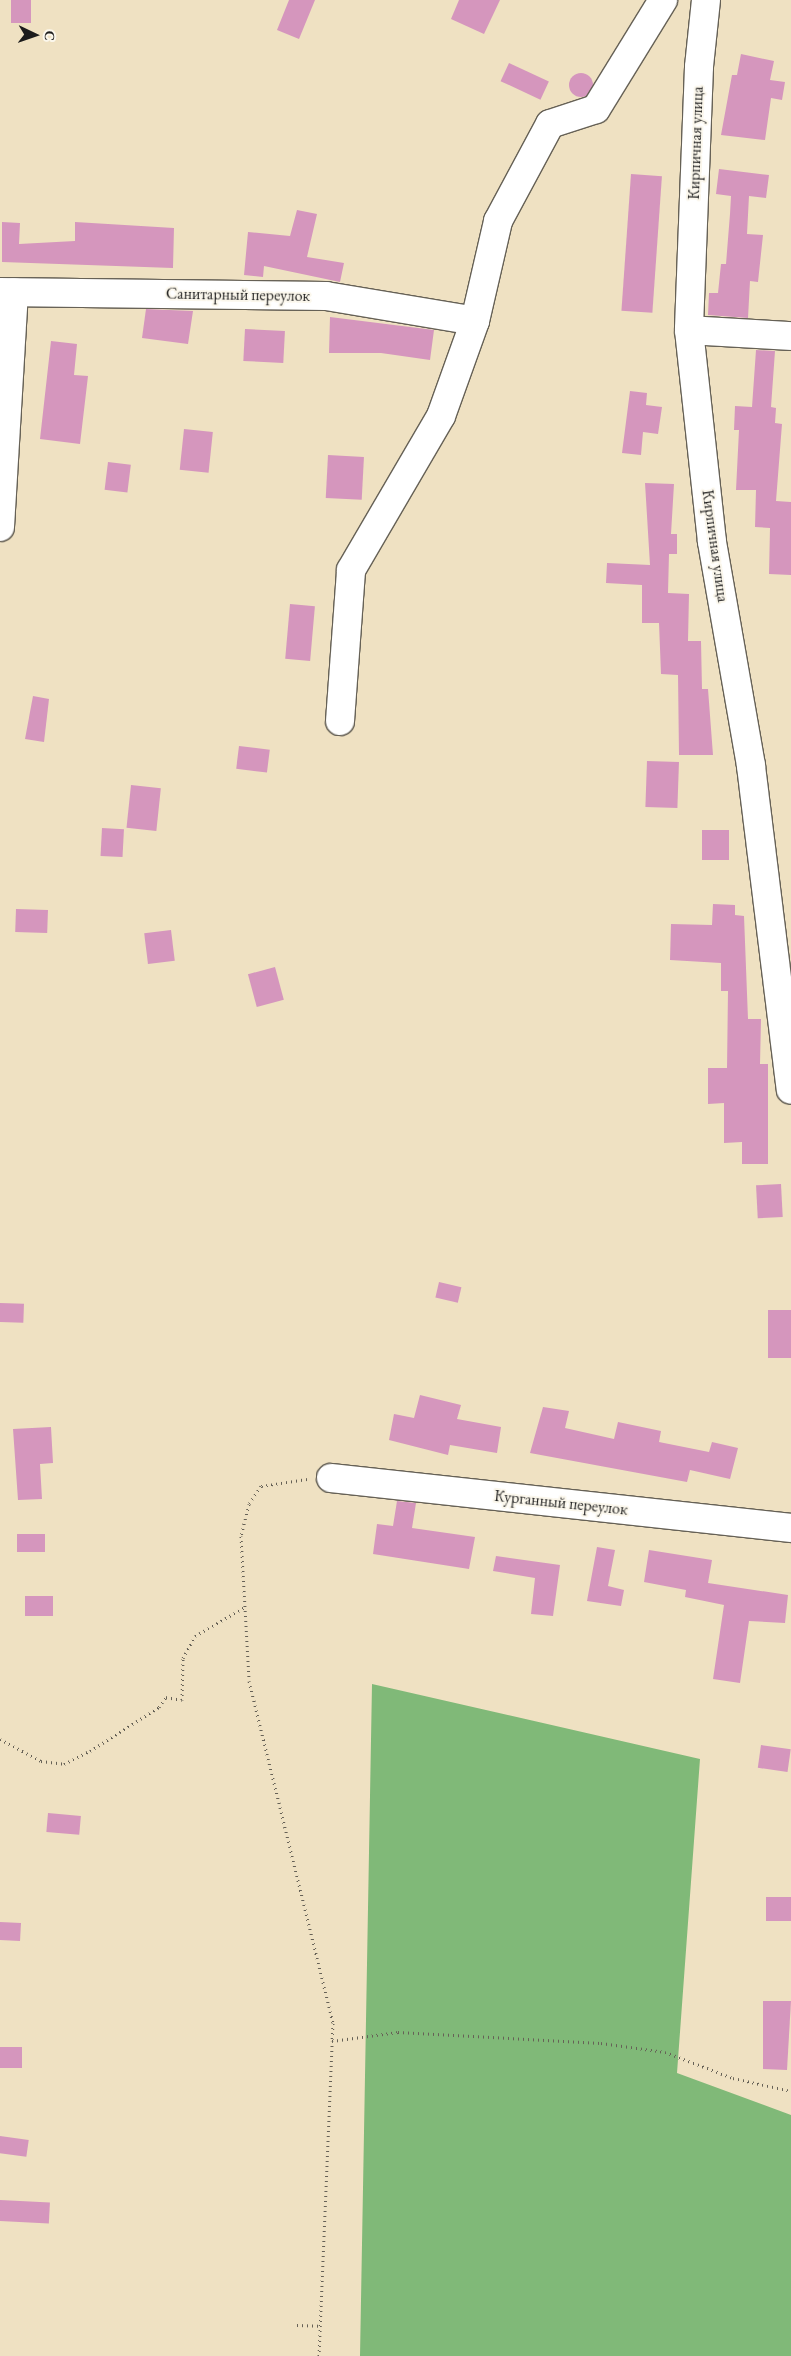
<!DOCTYPE html>
<html>
<head>
<meta charset="utf-8">
<style>
	body { margin:0 }
	#map { position:relative; width:791px; height:2356px; overflow:hidden; background:#efe1c2; font-family:"EB Garamond",serif }
	div>[style] { position:absolute }
	[style*='--x'] { left:calc(var(--x)*1px); top:calc(var(--y)*1px); width:calc(var(--w)*1px); rotate:calc(var(--a)*1deg) }
	.forest>* { inset:0; background:#80b978 }
	.building>* { inset:0; background:#d596bd; transform-origin:0 0 }
	.round { border-radius:50% }
	.path>* { height:3px; margin-top:-1.5px; transform-origin:0; background:repeating-linear-gradient(90deg,#666156 0 1px,transparent 0 5px) }
	.roads { filter:drop-shadow(1px 0 #666156) drop-shadow(-1px 0 #666156) drop-shadow(0 1px #666156) drop-shadow(0 -1px #666156) }
	.minor>* { height:28px; margin:-14px; padding:0 14px; transform-origin:14px; border-radius:14px; background:#fff }
	span { translate:-50% -50%; white-space:nowrap; text-align:center; line-height:1.15; -webkit-text-stroke:4px #fbf7ec; paint-order:stroke }
	.street-label { font-size:16px; color:#1c1c1c }
	.north { position:absolute; left:10px; top:10px; width:50px; height:50px; -webkit-text-stroke:4px #fbf7ec; paint-order:stroke; rotate:93deg; font-size:14px; font-weight:700; line-height:20px; text-align:center; color:#1c1c1c }
	.north::after { content:''; display:block; margin:auto; width:18px; height:22px; background:#1c1c1c; clip-path:polygon(50% 0,100% 100%,50% 72%,0 100%) }
</style>
</head>
<body>
<div id="map">
	<div class="forest">
		<i style="clip-path:polygon(372px 1684px,700px 1759px,677px 2073px,791px 2115px,791px 2356px,360px 2356px)"></i>
	</div>
	<div class="building">
		<i style="left:11px;top:0;width:20px;height:23px"></i>
		<i style="clip-path:polygon(289px 0,315px 0,299px 39px,277px 30px)"></i>
		<i style="clip-path:polygon(459px 0,500px 0,484px 34px,451px 19px)"></i>
		<i style="clip-path:polygon(741px 54px,774px 61px,770px 80px,785px 82px,782px 100px,771px 98px,765px 140px,721px 135px,732px 75px,737px 75px)"></i>
		<i style="left:509px;top:63px;width:44px;height:20px;rotate:25deg"></i>
		<i class="round" style="left:569px;top:73px;width:24px;height:24px"></i>
		<i style="clip-path:polygon(719px 169px,769px 175px,766px 198px,749px 196px,747px 234px,763px 235px,758px 282px,750px 281px,748px 318px,708px 315px,709px 293px,718px 293px,721px 264px,726px 264px,730px 214px,731px 196px,716px 194px)"></i>
		<i style="left:631px;top:174px;width:31px;height:137px;rotate:4deg"></i>
		<i style="clip-path:polygon(297px 210px,317px 214px,307px 257px,344px 263px,340px 282px,264px 266px,263px 277px,244px 275px,248px 232px,290px 236px)"></i>
		<i style="clip-path:polygon(2px 222px,20px 223px,19px 244px,75px 241px,75px 222px,174px 228px,173px 268px,2px 262px)"></i>
		<i style="clip-path:polygon(146px 309px,193px 311px,188px 344px,142px 338px)"></i>
		<i style="clip-path:polygon(330px 317px,434px 330px,430px 360px,381px 353px,329px 353px)"></i>
		<i style="left:245px;top:329px;width:40px;height:32px;rotate:3deg"></i>
		<i style="clip-path:polygon(51px 341px,77px 344px,74px 375px,88px 376px,80px 444px,40px 439px)"></i>
		<i style="clip-path:polygon(756px 350px,775px 351px,771px 407px,776px 408px,775px 423px,782px 424px,776px 501px,791px 502px,791px 575px,769px 574px,770px 528px,755px 527px,756px 490px,736px 490px,739px 430px,734px 430px,735px 406px,752px 407px)"></i>
		<i style="clip-path:polygon(630px 391px,647px 393px,646px 405px,662px 407px,658px 434px,643px 432px,641px 455px,622px 453px)"></i>
		<i style="left:184px;top:429px;width:29px;height:41px;rotate:6deg"></i>
		<i style="left:328px;top:455px;width:36px;height:43px;rotate:3deg"></i>
		<i style="left:108px;top:462px;width:23px;height:28px;rotate:7deg"></i>
		<i style="clip-path:polygon(645px 483px,674px 484px,671px 534px,677px 534px,677px 554px,669px 554px,668px 593px,689px 594px,688px 641px,701px 641px,702px 689px,708px 689px,713px 755px,679px 755px,678px 675px,661px 674px,659px 623px,642px 623px,642px 585px,606px 583px,607px 563px,650px 565px)"></i>
		<i style="left:290px;top:604px;width:25px;height:55px;rotate:5deg"></i>
		<i style="clip-path:polygon(33px 696px,49px 699px,44px 742px,25px 739px)"></i>
		<i style="left:239px;top:746px;width:31px;height:23px;rotate:7deg"></i>
		<i style="left:647px;top:761px;width:32px;height:46px;rotate:2deg"></i>
		<i style="left:131px;top:785px;width:30px;height:43px;rotate:6deg"></i>
		<i style="left:102px;top:828px;width:22px;height:28px;rotate:3deg"></i>
		<i style="left:702px;top:830px;width:27px;height:30px"></i>
		<i style="clip-path:polygon(713px 904px,735px 905px,735px 915px,744px 916px,748px 1019px,761px 1019px,760px 1064px,768px 1064px,768px 1164px,742px 1164px,742px 1142px,724px 1143px,724px 1103px,708px 1104px,708px 1068px,727px 1068px,728px 991px,721px 991px,721px 963px,670px 960px,671px 924px,712px 925px)"></i>
		<i style="left:16px;top:909px;width:32px;height:23px;rotate:2deg"></i>
		<i style="left:171px;top:930px;width:31px;height:27px;rotate:83deg"></i>
		<i style="left:275px;top:967px;width:34px;height:28px;rotate:75deg"></i>
		<i style="left:781px;top:1184px;width:33px;height:25px;rotate:87deg"></i>
		<i style="left:439px;top:1282px;width:23px;height:16px;rotate:13deg"></i>
		<i style="left:0;top:1303px;width:24px;height:19px;rotate:2deg"></i>
		<i style="left:791px;top:1310px;width:48px;height:23px;rotate:90deg"></i>
		<i style="clip-path:polygon(420px 1395px,461px 1405px,457px 1419px,501px 1427px,497px 1453px,450px 1445px,448px 1455px,389px 1440px,394px 1414px,414px 1418px)"></i>
		<i style="clip-path:polygon(543px 1407px,569px 1411px,565px 1428px,614px 1439px,618px 1422px,661px 1431px,659px 1442px,709px 1452px,712px 1442px,738px 1448px,730px 1479px,690px 1470px,687px 1482px,530px 1453px)"></i>
		<i style="clip-path:polygon(51px 1427px,53px 1463px,40px 1464px,42px 1499px,18px 1500px,13px 1429px)"></i>
		<i style="clip-path:polygon(397px 1501px,416px 1503px,412px 1528px,475px 1537px,469px 1569px,373px 1554px,377px 1524px,393px 1526px)"></i>
		<i style="left:45px;top:1534px;width:18px;height:28px;rotate:90deg"></i>
		<i style="clip-path:polygon(597px 1547px,615px 1550px,608px 1586px,624px 1590px,621px 1606px,587px 1601px)"></i>
		<i style="clip-path:polygon(649px 1550px,712px 1560px,708px 1583px,788px 1595px,785px 1623px,749px 1621px,740px 1683px,713px 1679px,724px 1605px,685px 1597px,686px 1590px,644px 1582px)"></i>
		<i style="clip-path:polygon(496px 1556px,560px 1565px,553px 1616px,531px 1614px,535px 1578px,493px 1571px)"></i>
		<i style="left:25px;top:1596px;width:28px;height:20px"></i>
		<i style="left:761px;top:1745px;width:30px;height:23px;rotate:8deg"></i>
		<i style="left:48px;top:1813px;width:33px;height:19px;rotate:5deg"></i>
		<i style="left:766px;top:1897px;width:25px;height:24px"></i>
		<i style="left:0;top:1922px;width:21px;height:18px;rotate:3deg"></i>
		<i style="clip-path:polygon(763px 2001px,791px 2001px,787px 2070px,763px 2069px)"></i>
		<i style="left:0;top:2047px;width:22px;height:21px"></i>
		<i style="left:0;top:2136px;width:29px;height:17px;rotate:8deg"></i>
		<i style="left:0;top:2200px;width:50px;height:21px;rotate:3deg"></i>
	</div>
	<div class="path">
		<i style="--x:307;--y:1479;--w:47;--a:171.3"></i>
		<i style="--x:261;--y:1486;--w:22;--a:124"></i>
		<i style="--x:249;--y:1504;--w:33;--a:104"></i>
		<i style="--x:241;--y:1536;--w:145;--a:86.8"></i>
		<i style="--x:249;--y:1681;--w:352;--a:76.2"></i>
		<i style="--x:333;--y:2023;--w:18;--a:93"></i>
		<i style="--x:0;--y:1739;--w:47;--a:28.2"></i>
		<i style="--x:41;--y:1761;--w:23;--a:7"></i>
		<i style="--x:64;--y:1764;--w:29;--a:-27"></i>
		<i style="--x:90;--y:1751;--w:82;--a:-32.5"></i>
		<i style="--x:159;--y:1707;--w:12;--a:-55"></i>
		<i style="--x:166;--y:1697;--w:16;--a:11"></i>
		<i style="--x:182;--y:1700;--w:42;--a:-88.6"></i>
		<i style="--x:183;--y:1658;--w:25;--a:-61"></i>
		<i style="--x:195;--y:1636;--w:58;--a:-30.1"></i>
		<i style="--x:297;--y:2325;--w:23;--a:2"></i>
		<i style="--x:319;--y:2356;--w:315;--a:-87.6"></i>
		<i style="--x:332;--y:2041;--w:67;--a:-7.8"></i>
		<i style="--x:398;--y:2032;--w:203;--a:3.1"></i>
		<i style="--x:601;--y:2043;--w:65;--a:8"></i>
		<i style="--x:665;--y:2052;--w:73;--a:20.9"></i>
		<i style="--x:733;--y:2078;--w:59;--a:12.6"></i>
	</div>
	<div class="roads">
		<div class="minor">
			<i style="--x:706;--y:0;--w:67;--a:96"></i>
			<i style="--x:699;--y:67;--w:263;--a:92.2"></i>
			<i style="--x:689;--y:330;--w:213;--a:83.8"></i>
			<i style="--x:712;--y:542;--w:227;--a:80.1"></i>
			<i style="--x:751;--y:766;--w:326;--a:83"></i>
			<i style="--x:0;--y:292;--w:326;--a:0.7"></i>
			<i style="--x:326;--y:296;--w:151;--a:9.5"></i>
			<i style="--x:689;--y:330;--w:102;--a:3.4"></i>
			<i style="--x:0;--y:527;--w:235;--a:-86.6"></i>
			<i style="--x:340;--y:721;--w:151;--a:-85.8"></i>
			<i style="--x:351;--y:570;--w:178;--a:-59.7"></i>
			<i style="--x:441;--y:416;--w:101;--a:-70.3"></i>
			<i style="--x:475;--y:321;--w:103;--a:-77"></i>
			<i style="--x:498;--y:221;--w:110;--a:-61.8"></i>
			<i style="--x:550;--y:124;--w:48;--a:-18.1"></i>
			<i style="--x:596;--y:109;--w:128;--a:-58.4"></i>
			<i style="--x:331;--y:1478;--w:463;--a:6.2"></i>
		</div>
	</div>
	<div class="street-label">
		<span style="left:696px;top:143px;rotate:-88deg">Кирпичная улица</span>
		<span style="left:238px;top:295px;rotate:1deg">Санитарный переулок</span>
		<span style="left:715px;top:546px;rotate:82deg">Кирпичная улица</span>
		<span style="left:561px;top:1503px;rotate:6deg">Курганный переулок</span>
	</div>
	<div class="north">С</div>
</div>
</body>
</html>
